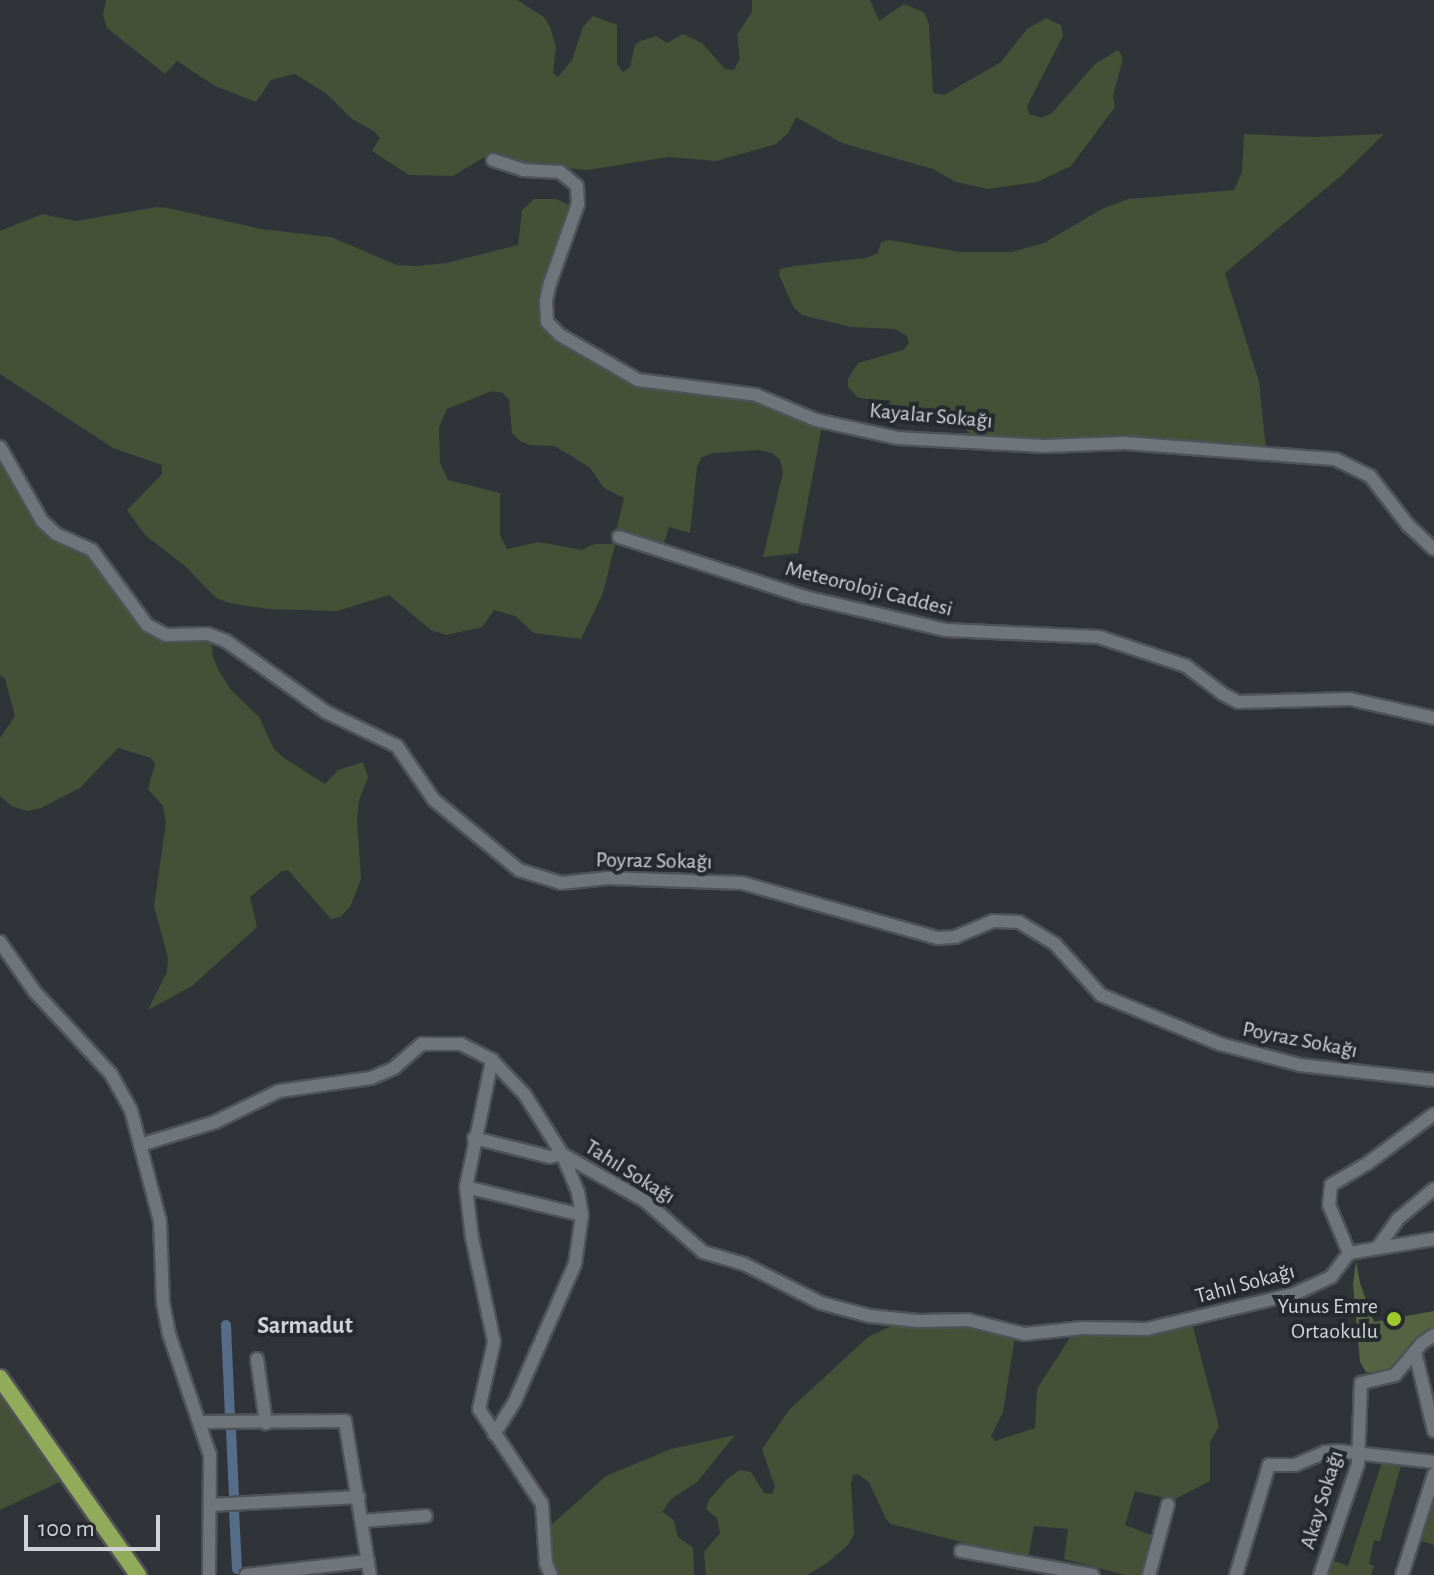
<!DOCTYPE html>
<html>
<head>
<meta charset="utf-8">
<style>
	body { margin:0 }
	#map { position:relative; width:1434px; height:1575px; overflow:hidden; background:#303439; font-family:"Alegreya Sans",sans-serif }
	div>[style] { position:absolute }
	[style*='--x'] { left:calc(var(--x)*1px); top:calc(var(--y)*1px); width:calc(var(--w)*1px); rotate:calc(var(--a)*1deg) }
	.green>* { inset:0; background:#465036 }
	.forest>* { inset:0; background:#576242 }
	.canal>* { height:10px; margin:-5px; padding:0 5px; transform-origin:5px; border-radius:5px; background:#566d89 }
	.roads { filter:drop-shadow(2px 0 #4f5257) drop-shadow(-2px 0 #4f5257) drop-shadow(0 2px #4f5257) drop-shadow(0 -2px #4f5257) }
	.minor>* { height:12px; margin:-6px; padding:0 6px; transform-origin:6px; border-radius:6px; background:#70757b }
	.major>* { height:16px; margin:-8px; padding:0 8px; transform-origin:8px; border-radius:8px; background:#91ab5b }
	.dots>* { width:22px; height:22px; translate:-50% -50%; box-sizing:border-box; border:4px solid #262a2e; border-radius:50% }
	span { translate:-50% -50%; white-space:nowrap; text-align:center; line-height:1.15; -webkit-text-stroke:8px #262a2e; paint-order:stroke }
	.street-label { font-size:22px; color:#d0d3d6 }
	.poi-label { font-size:22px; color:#d0d3d6 }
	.right { translate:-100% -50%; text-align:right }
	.neighbourhood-label { font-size:24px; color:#d0d3d6; font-weight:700 }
	.scale { position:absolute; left:24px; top:1515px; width:136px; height:36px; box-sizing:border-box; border:4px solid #d0d3d6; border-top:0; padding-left:10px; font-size:24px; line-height:28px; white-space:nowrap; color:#d0d3d6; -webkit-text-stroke:6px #262a2e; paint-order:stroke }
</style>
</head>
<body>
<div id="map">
	<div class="green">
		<i style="clip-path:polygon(106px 0,517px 0,544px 17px,550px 27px,556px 47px,553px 73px,558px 77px,572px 60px,583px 27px,593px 16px,617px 25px,617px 64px,623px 72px,630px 67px,635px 45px,640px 41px,656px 36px,667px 43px,683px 34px,702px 43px,725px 69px,734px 70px,740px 58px,737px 35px,752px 12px,752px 0,870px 0,879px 21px,904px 4px,924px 12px,929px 24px,933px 93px,944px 95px,1001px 62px,1027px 29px,1046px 18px,1061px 25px,1063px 36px,1027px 106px,1029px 114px,1042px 118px,1052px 113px,1095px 64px,1118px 50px,1123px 58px,1113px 96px,1115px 107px,1071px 166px,1037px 182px,988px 189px,956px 182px,933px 169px,842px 143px,796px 117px,788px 133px,776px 144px,716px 161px,669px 157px,587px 170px,521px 164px,486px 156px,453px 176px,409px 175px,372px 151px,380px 138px,374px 131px,352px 119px,327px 94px,295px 74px,271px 80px,256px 102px,215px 86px,177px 61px,165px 74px,107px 28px,103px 15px)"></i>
		<i style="clip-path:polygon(1244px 134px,1313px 137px,1384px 134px,1343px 174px,1225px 273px,1259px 382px,1266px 449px,1119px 438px,972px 438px,966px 429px,914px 409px,857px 397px,848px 387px,848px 379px,858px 363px,903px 350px,909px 343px,907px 336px,895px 329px,851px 327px,802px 315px,794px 308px,779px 275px,780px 269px,794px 266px,866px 258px,878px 253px,881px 242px,889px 240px,960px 252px,1011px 252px,1044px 243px,1102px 209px,1128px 199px,1234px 190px,1242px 172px)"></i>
		<i style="clip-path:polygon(534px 199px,556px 199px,574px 207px,546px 326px,646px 388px,695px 390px,771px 404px,822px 426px,798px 553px,763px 557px,783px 473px,780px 460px,772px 453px,759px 450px,713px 453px,701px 458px,697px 467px,690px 533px,669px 527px,662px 549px,616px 532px,624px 498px,604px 488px,590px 468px,570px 455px,554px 446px,530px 445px,520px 441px,512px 433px,509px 400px,503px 393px,492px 391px,447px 409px,439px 427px,440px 463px,448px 480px,500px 493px,500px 535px,507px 549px,539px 542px,582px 550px,595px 544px,615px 544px,603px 593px,581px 639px,534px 633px,515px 616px,494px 610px,482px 627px,446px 635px,431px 630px,389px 595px,337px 611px,268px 609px,229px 603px,216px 598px,185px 566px,145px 535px,127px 510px,162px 474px,162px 465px,113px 448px,0 374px,0 231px,42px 214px,76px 221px,157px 207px,168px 208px,261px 229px,331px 237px,397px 265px,416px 266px,446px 263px,518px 245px,522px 210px)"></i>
		<i style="clip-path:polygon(0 460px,40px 529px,91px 555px,144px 629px,211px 639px,213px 657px,219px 671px,231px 690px,259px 717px,274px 749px,284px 758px,325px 784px,338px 770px,363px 762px,368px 777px,359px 800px,357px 818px,361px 879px,350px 907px,340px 917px,331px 919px,288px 870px,282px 871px,250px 897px,257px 927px,192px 986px,148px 1010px,167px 972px,168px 958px,154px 906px,166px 823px,163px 806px,148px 789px,155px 764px,151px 758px,118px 748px,80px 788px,41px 808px,27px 811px,12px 806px,0 796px,0 738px,15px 716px,5px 679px,0 675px)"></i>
		<i style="clip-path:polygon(1192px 1323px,1219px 1426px,1210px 1442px,1210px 1481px,1173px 1500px,1135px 1491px,1125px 1525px,1151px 1535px,1141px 1575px,1125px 1575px,1064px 1559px,1068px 1529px,1034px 1526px,1028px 1559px,891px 1524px,886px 1519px,869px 1482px,858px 1474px,853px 1475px,851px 1484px,854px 1534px,848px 1545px,827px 1563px,807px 1575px,706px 1575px,704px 1552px,720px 1533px,717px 1518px,706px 1509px,709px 1500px,727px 1479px,740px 1470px,751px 1472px,764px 1493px,772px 1494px,775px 1487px,762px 1449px,789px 1410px,868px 1337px,895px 1324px,969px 1324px,1015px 1337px,1003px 1412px,991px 1436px,995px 1441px,1035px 1428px,1037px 1389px,1073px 1333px,1139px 1336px)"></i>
		<i style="clip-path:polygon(0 1389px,66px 1479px,0 1510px)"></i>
		<i style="clip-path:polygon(735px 1435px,697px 1482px,671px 1499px,662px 1512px,673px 1519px,678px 1537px,693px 1548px,694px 1575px,554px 1575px,550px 1567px,549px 1527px,606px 1476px,671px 1449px)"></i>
		<i style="clip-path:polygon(1382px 1462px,1401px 1465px,1380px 1541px,1374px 1540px,1369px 1564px,1374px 1566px,1371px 1575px,1326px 1575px,1331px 1560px,1348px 1566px)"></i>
		<i style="clip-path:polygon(1433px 1496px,1434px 1496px,1434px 1545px,1421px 1541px)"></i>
	</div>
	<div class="forest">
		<i style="clip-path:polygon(1356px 1261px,1360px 1283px,1374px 1322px,1434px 1311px,1434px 1330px,1386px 1373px,1366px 1372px,1360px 1362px,1353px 1284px)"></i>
	</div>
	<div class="canal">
		<i style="--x:226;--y:1325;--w:90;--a:87.5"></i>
		<i style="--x:231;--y:1430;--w:66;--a:87.4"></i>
		<i style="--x:234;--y:1511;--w:58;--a:87"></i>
	</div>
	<div class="roads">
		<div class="minor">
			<i style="--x:493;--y:160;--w:32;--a:18"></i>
			<i style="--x:523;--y:170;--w:37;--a:3"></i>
			<i style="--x:560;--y:172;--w:22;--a:39"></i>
			<i style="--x:577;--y:186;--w:18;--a:87"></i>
			<i style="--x:578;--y:204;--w:84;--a:109.5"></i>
			<i style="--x:550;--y:283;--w:18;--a:103"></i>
			<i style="--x:546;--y:301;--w:21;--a:87"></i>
			<i style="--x:547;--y:322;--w:18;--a:45"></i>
			<i style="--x:560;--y:335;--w:90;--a:30"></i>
			<i style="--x:638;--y:380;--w:119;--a:7.2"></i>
			<i style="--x:756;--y:395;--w:65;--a:22.6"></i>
			<i style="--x:816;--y:420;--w:83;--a:12.5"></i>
			<i style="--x:897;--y:438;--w:147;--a:3.1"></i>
			<i style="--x:1044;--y:446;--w:81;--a:-2.1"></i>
			<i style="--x:1125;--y:443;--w:211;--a:4.4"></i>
			<i style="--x:1335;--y:459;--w:39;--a:26"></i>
			<i style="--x:1370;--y:476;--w:62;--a:52.2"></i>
			<i style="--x:1408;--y:525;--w:35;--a:43"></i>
			<i style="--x:0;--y:447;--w:85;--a:60.4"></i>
			<i style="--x:42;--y:521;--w:19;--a:43"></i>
			<i style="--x:56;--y:534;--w:39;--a:24"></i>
			<i style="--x:92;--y:550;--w:93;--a:53.7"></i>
			<i style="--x:147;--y:625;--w:21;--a:28"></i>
			<i style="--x:166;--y:635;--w:42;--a:-1.4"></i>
			<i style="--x:208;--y:634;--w:19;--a:21"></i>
			<i style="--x:226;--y:641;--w:123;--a:35.4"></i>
			<i style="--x:326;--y:712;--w:79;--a:25.6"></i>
			<i style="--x:397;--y:746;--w:65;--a:55.6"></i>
			<i style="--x:434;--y:800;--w:110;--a:39.5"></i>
			<i style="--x:519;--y:870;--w:44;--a:17.2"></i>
			<i style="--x:561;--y:883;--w:47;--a:-6.1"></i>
			<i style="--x:608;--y:878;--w:134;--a:2.1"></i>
			<i style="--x:742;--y:883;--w:204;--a:15.7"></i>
			<i style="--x:938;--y:938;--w:17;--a:-3"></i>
			<i style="--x:955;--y:937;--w:41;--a:-22.8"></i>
			<i style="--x:993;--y:921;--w:26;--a:2"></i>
			<i style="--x:1019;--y:922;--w:42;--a:31.4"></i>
			<i style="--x:1055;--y:944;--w:69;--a:48"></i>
			<i style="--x:1101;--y:995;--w:129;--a:22.4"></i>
			<i style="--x:1220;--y:1044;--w:83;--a:14.7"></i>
			<i style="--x:1300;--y:1065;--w:135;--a:6.4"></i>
			<i style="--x:619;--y:537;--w:195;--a:17.9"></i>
			<i style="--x:805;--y:597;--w:145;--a:13.2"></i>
			<i style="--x:946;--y:630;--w:153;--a:2.6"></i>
			<i style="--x:1099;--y:637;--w:92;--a:18.4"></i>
			<i style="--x:1186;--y:666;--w:46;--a:37.1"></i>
			<i style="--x:1223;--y:694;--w:17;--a:28"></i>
			<i style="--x:1238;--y:702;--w:112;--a:-1.5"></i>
			<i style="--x:1350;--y:699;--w:86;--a:12.7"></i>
			<i style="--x:0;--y:942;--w:61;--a:55"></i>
			<i style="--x:35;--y:992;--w:112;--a:47.2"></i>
			<i style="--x:111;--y:1074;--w:41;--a:60.9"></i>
			<i style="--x:131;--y:1110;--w:115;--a:75.4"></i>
			<i style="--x:160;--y:1221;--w:82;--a:87.9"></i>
			<i style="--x:163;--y:1303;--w:32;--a:79"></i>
			<i style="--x:169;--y:1334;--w:128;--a:71.3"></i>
			<i style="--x:210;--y:1455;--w:120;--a:90.5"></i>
			<i style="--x:474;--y:1138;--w:78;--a:14"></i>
			<i style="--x:550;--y:1157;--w:12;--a:-14"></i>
			<i style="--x:562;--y:1154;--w:41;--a:67.2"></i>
			<i style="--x:578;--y:1192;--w:23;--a:80"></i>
			<i style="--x:582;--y:1215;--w:49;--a:98.1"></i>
			<i style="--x:575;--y:1264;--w:150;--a:113.7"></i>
			<i style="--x:515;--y:1401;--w:39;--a:122"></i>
			<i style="--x:140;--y:1145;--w:78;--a:-17"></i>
			<i style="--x:215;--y:1122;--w:71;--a:-25.8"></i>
			<i style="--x:279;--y:1091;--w:93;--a:-8"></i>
			<i style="--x:371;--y:1078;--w:25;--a:-23"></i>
			<i style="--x:394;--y:1068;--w:37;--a:-41"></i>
			<i style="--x:422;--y:1044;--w:39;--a:0"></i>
			<i style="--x:461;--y:1044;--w:35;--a:27"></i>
			<i style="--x:466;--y:1187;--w:119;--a:13.6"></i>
			<i style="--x:1379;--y:1246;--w:33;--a:-55"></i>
			<i style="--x:1398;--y:1219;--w:47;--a:-39.8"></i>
			<i style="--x:1349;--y:1253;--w:52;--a:-112.6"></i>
			<i style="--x:1329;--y:1205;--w:20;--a:-84"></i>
			<i style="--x:1331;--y:1185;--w:43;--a:-30.7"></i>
			<i style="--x:1368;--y:1163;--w:82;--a:-36.6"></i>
			<i style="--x:1415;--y:1352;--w:81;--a:76.5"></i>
			<i style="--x:257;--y:1359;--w:65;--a:82"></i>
			<i style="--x:201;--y:1422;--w:144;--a:-0.4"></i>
			<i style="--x:345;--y:1421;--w:156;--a:80.8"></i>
			<i style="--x:210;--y:1505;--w:149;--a:-3.1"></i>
			<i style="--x:362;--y:1521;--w:64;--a:-4.5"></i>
			<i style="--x:961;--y:1551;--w:134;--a:10.3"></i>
			<i style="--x:246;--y:1575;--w:123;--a:-6.5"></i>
			<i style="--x:551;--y:1575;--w:12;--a:-114"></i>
			<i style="--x:546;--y:1564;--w:60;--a:-93.8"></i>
			<i style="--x:542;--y:1504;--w:114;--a:-123.6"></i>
			<i style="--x:479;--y:1409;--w:69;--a:-77.4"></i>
			<i style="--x:494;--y:1342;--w:106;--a:-101.9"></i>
			<i style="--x:472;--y:1238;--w:51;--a:-96.7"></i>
			<i style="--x:466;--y:1187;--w:130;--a:-78.4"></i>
			<i style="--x:492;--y:1060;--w:48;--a:46.7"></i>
			<i style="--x:525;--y:1095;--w:70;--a:57.9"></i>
			<i style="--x:562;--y:1154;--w:95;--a:29.5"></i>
			<i style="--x:645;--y:1201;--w:77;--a:41.3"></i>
			<i style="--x:703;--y:1252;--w:43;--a:16.3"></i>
			<i style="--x:744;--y:1264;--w:86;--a:26.9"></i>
			<i style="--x:821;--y:1303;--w:51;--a:14.9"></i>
			<i style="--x:870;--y:1316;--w:48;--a:5.9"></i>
			<i style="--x:918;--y:1321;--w:50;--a:-1.1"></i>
			<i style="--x:968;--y:1320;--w:58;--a:14"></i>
			<i style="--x:1024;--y:1334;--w:58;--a:-5.9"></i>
			<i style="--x:1082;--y:1328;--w:65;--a:0.9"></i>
			<i style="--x:1147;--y:1329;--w:151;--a:-13.4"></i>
			<i style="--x:1294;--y:1294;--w:41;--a:-24.7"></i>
			<i style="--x:1331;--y:1277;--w:30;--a:-53"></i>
			<i style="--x:1349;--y:1253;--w:86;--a:-9.4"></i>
			<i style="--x:1149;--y:1575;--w:73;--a:-75"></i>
			<i style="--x:1236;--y:1575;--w:115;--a:-73.3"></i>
			<i style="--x:1269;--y:1465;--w:26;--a:0"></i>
			<i style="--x:1295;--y:1465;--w:33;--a:-23"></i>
			<i style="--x:1325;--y:1452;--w:13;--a:-4"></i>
			<i style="--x:1338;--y:1451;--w:97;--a:6.5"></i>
			<i style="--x:1320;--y:1575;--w:117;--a:-71.1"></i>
			<i style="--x:1358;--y:1464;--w:81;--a:-87.9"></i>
			<i style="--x:1361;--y:1383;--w:35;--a:-13"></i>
			<i style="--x:1395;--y:1375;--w:42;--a:-49.8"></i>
			<i style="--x:1422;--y:1343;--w:14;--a:-34"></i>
			<i style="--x:1402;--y:1575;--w:106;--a:-72.4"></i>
		</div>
		<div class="major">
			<i style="--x:0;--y:1378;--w:241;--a:55"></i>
		</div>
	</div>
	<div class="dots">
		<i style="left:1394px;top:1319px;background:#a0ca2c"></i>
	</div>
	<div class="street-label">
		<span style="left:931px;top:416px;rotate:5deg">Kayalar Sokağı</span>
		<span style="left:869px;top:589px;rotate:14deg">Meteoroloji Caddesi</span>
		<span style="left:654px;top:861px;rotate:1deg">Poyraz Sokağı</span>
		<span style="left:1300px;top:1040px;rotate:11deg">Poyraz Sokağı</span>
		<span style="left:630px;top:1172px;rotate:32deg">Tahıl Sokağı</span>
		<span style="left:1245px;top:1284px;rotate:-15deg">Tahıl Sokağı</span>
		<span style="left:1322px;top:1500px;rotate:-73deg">Akay Sokağı</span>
	</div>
	<div class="poi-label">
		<span class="right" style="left:1378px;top:1319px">Yunus Emre<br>Ortaokulu</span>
	</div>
	<div class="neighbourhood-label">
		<span style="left:305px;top:1327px">Sarmadut</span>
	</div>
	<div class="scale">100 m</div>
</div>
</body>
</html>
